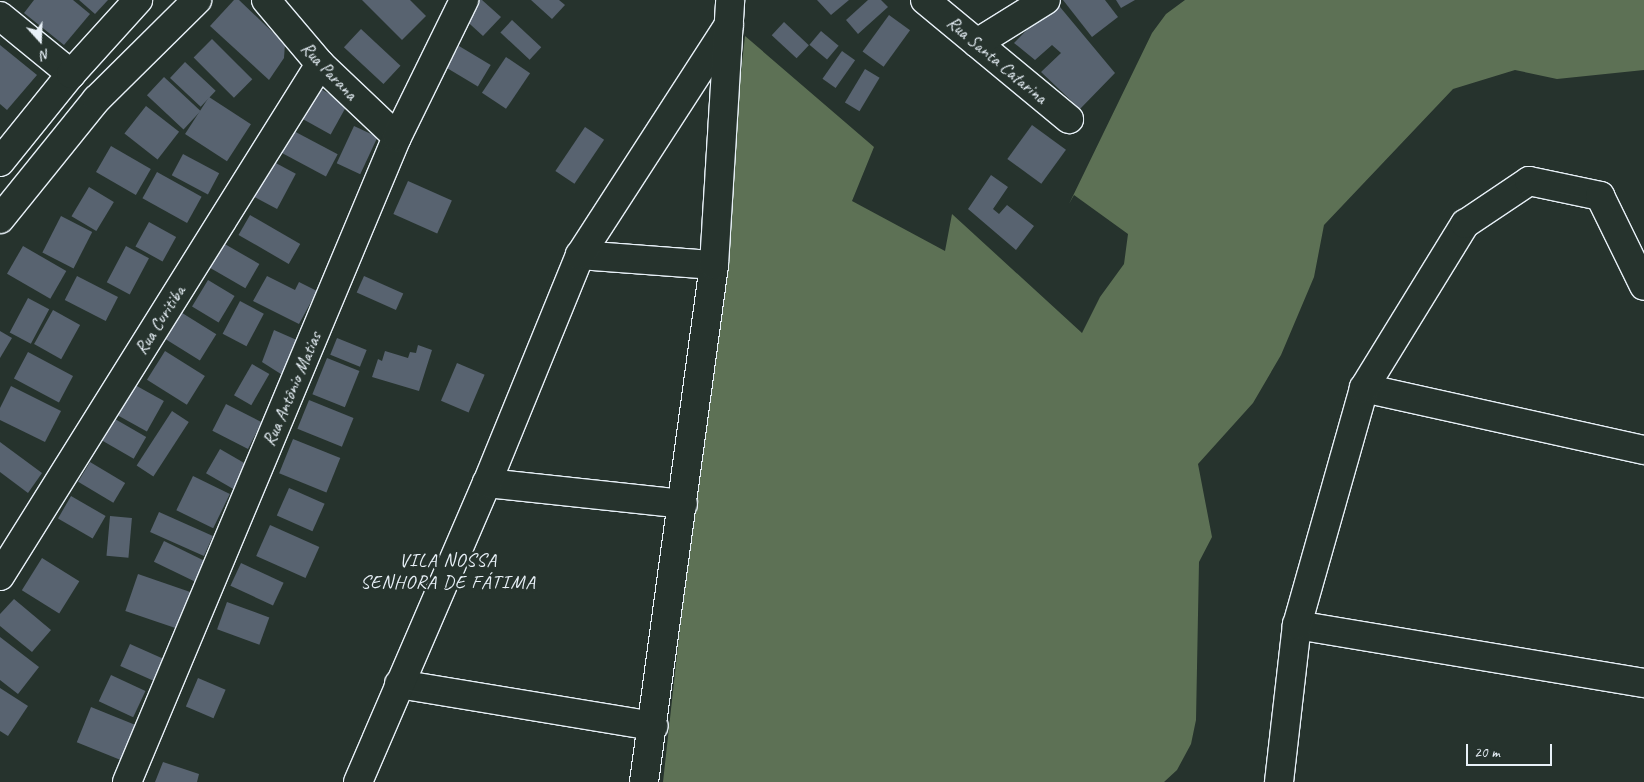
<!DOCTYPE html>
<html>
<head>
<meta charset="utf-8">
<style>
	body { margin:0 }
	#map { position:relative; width:1644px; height:782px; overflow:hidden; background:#26332d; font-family:Caveat,sans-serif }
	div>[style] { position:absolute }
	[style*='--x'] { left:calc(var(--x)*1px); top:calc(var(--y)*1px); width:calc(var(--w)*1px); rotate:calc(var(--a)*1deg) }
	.green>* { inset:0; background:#5d7155 }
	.building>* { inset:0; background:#586370; transform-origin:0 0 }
	.roads { filter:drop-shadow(1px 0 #e8f1f8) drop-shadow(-1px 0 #e8f1f8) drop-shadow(0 1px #e8f1f8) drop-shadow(0 -1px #e8f1f8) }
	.minor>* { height:28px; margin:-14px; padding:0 14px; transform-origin:14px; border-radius:14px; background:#26332d }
	.major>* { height:28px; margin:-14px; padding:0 14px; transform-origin:14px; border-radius:14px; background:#26332d }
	span { translate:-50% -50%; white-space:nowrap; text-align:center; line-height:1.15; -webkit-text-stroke:5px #26332d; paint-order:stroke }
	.street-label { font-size:18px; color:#e8f1f8 }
	.neighbourhood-label { font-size:19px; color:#e8f1f8; letter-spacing:1px }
	.north { position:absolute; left:15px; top:15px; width:50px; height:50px; -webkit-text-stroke:4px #26332d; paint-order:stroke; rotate:160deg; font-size:14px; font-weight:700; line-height:20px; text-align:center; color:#e8f1f8 }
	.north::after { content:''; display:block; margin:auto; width:18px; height:22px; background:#e8f1f8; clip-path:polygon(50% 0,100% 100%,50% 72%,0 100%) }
	.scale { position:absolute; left:1466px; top:744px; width:86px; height:22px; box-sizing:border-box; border:2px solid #e8f1f8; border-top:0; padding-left:6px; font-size:15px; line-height:18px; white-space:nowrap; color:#e8f1f8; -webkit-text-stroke:4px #26332d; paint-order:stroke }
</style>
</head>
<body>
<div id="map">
	<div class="green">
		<i style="clip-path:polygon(1185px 0,1644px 0,1644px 70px,1557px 79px,1515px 70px,1453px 89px,1324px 225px,1314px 277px,1281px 355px,1253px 403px,1198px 464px,1212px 537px,1199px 562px,1196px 720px,1191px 744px,1177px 770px,1164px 782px,663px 782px,745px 36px,874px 147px,852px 201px,945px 251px,952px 214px,1082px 333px,1100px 297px,1124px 264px,1128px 234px,1074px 195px,1069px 204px,1152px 33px,1166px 14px)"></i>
	</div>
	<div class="building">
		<i style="clip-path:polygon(34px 0,73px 0,90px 14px,64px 45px,24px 13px)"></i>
		<i style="clip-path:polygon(79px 0,108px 0,95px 14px)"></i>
		<i style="clip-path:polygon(234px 0,239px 0,285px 44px,284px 58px,269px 80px,210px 26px)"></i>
		<i style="clip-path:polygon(362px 0,410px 0,426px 16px,402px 40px)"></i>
		<i style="clip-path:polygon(474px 0,482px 0,501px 17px,483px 36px,460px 15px)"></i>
		<i style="clip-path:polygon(531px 0,559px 0,565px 5px,552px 19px)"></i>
		<i style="clip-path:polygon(817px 0,849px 0,831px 15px)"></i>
		<i style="clip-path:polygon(868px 0,881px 0,888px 7px,858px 34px,846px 20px)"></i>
		<i style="clip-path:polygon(1063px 0,1105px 0,1118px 17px,1092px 37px)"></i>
		<i style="clip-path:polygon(1116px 0,1135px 0,1121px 8px)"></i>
		<i style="clip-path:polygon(1055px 1px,1115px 73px,1080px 109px,1041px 72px,1061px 53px,1052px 45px,1035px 60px,1014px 43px)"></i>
		<i style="left:889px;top:15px;width:26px;height:45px;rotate:36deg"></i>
		<i style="left:512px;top:20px;width:40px;height:17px;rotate:43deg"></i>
		<i style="left:784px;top:22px;width:34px;height:18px;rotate:43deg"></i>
		<i style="left:361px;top:29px;width:54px;height:25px;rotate:43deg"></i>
		<i style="left:821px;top:31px;width:23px;height:18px;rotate:40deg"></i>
		<i style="left:212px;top:39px;width:57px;height:26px;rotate:45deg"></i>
		<i style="clip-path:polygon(0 45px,37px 75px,7px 110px,0 104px)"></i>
		<i style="left:459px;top:46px;width:37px;height:25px;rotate:31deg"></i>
		<i style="left:842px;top:51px;width:16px;height:34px;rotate:35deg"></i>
		<i style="left:506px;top:57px;width:29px;height:43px;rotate:34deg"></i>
		<i style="left:185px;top:62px;width:42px;height:22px;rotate:43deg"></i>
		<i style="left:865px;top:69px;width:17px;height:39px;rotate:31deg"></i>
		<i style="left:164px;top:77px;width:50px;height:25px;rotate:43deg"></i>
		<i style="left:317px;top:87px;width:35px;height:35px;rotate:29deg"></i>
		<i style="left:209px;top:97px;width:50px;height:44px;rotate:33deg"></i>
		<i style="left:146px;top:106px;width:42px;height:35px;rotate:38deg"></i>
		<i style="left:1032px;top:125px;width:42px;height:42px;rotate:36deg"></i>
		<i style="left:354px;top:126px;width:26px;height:41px;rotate:25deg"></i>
		<i style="left:585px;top:127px;width:23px;height:53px;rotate:34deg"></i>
		<i style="left:290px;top:129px;width:54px;height:25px;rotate:28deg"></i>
		<i style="left:111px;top:146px;width:46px;height:30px;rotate:30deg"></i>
		<i style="left:183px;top:154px;width:41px;height:24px;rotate:28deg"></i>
		<i style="left:272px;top:161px;width:27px;height:40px;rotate:28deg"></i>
		<i style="left:157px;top:172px;width:51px;height:30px;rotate:29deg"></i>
		<i style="clip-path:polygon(991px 175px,1008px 187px,993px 209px,999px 214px,1007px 205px,1034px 226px,1016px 250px,968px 209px)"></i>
		<i style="left:408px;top:181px;width:48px;height:36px;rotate:24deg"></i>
		<i style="left:89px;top:187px;width:29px;height:34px;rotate:31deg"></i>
		<i style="left:250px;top:215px;width:58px;height:23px;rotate:30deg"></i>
		<i style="left:61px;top:216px;width:35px;height:41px;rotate:27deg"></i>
		<i style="left:149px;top:222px;width:31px;height:28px;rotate:29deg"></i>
		<i style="left:223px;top:243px;width:42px;height:28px;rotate:30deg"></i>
		<i style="left:23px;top:246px;width:50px;height:32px;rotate:30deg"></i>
		<i style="left:126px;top:246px;width:26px;height:41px;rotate:28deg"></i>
		<i style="left:77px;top:276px;width:46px;height:27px;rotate:27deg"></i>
		<i style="clip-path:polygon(267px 276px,295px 290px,299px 282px,317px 291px,299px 324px,253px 301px)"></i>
		<i style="left:364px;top:276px;width:43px;height:18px;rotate:24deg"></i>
		<i style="left:208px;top:280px;width:31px;height:31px;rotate:31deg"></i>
		<i style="left:28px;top:298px;width:24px;height:39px;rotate:28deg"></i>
		<i style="left:240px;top:301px;width:27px;height:37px;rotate:28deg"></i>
		<i style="left:53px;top:310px;width:31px;height:39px;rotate:29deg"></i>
		<i style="left:179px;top:311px;width:44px;height:31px;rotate:32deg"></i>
		<i style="clip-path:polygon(274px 330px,299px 341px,284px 376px,262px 362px)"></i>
		<i style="clip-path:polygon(0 331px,12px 338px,0 358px)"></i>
		<i style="left:337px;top:338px;width:32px;height:18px;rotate:22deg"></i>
		<i style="clip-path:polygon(418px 345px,432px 350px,419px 391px,372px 377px,378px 359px,382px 361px,385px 351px,408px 358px,410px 352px,416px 353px)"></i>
		<i style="left:165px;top:351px;width:47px;height:34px;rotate:32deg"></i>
		<i style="left:28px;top:352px;width:51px;height:30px;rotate:28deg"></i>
		<i style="left:327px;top:358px;width:35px;height:39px;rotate:22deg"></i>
		<i style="left:457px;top:363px;width:30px;height:41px;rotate:23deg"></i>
		<i style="left:252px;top:364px;width:20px;height:36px;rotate:30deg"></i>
		<i style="left:135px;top:385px;width:33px;height:35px;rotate:29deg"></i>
		<i style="clip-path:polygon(11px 386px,61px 411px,45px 442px,0 420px,0 408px)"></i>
		<i style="left:309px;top:400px;width:48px;height:31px;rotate:22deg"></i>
		<i style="left:226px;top:404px;width:40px;height:30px;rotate:27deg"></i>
		<i style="left:172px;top:411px;width:20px;height:65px;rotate:33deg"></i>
		<i style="left:115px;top:419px;width:36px;height:25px;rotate:30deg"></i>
		<i style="left:293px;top:439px;width:51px;height:37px;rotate:22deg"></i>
		<i style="clip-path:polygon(0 442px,42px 473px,28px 493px,0 472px)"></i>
		<i style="left:220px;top:449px;width:34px;height:28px;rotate:30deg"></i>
		<i style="left:90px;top:462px;width:41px;height:23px;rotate:31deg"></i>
		<i style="left:193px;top:476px;width:41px;height:38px;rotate:26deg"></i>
		<i style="left:289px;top:488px;width:39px;height:30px;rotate:24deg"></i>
		<i style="left:71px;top:496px;width:40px;height:26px;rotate:30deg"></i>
		<i style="left:159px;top:512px;width:59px;height:22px;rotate:24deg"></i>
		<i style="left:110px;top:516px;width:22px;height:40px;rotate:5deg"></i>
		<i style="left:270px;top:525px;width:54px;height:34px;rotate:24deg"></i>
		<i style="left:164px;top:541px;width:46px;height:23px;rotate:26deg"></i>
		<i style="left:42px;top:558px;width:44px;height:38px;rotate:32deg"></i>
		<i style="left:241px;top:563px;width:47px;height:25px;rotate:25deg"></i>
		<i style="left:138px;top:574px;width:56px;height:39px;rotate:19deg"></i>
		<i style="clip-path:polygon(14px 599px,51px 630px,32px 652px,0 626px,0 614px)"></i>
		<i style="left:227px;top:602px;width:45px;height:29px;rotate:20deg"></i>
		<i style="clip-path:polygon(0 637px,39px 667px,18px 694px,0 680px)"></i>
		<i style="left:130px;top:644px;width:42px;height:24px;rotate:24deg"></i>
		<i style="left:111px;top:675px;width:38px;height:29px;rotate:25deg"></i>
		<i style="left:198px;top:678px;width:30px;height:31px;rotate:23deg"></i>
		<i style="clip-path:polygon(0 688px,28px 706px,8px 736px,0 731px)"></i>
		<i style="left:91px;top:707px;width:50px;height:38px;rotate:22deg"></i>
		<i style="clip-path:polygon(163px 762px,199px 774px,197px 782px,155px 782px)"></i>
	</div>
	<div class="roads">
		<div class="minor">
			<i style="--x:266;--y:0;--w:84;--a:49.8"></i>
			<i style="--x:320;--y:64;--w:106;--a:43.5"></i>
			<i style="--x:925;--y:0;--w:187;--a:39.6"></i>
			<i style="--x:0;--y:16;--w:92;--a:39.2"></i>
			<i style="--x:977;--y:43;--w:81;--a:-31.9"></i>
			<i style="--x:580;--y:255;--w:134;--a:4.3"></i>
			<i style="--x:1364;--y:388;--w:287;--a:12.5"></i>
			<i style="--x:487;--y:483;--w:197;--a:6.1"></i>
			<i style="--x:0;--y:576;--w:604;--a:-57.99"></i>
			<i style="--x:1297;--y:625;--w:352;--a:9.5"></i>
			<i style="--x:399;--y:684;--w:258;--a:9.4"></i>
			<i style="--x:127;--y:782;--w:699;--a:-67.29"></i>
			<i style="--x:397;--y:137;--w:153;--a:-63.9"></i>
			<i style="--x:358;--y:782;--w:326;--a:-66.7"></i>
			<i style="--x:487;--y:483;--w:246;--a:-67.8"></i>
			<i style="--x:580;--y:255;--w:274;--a:-57.1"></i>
			<i style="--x:644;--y:782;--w:522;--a:-82.29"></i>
			<i style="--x:714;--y:265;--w:265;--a:-86.5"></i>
			<i style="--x:1279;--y:782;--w:158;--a:-83.5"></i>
			<i style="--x:1297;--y:625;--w:246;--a:-74.2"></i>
			<i style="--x:1364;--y:388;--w:193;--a:-58.4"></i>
			<i style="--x:1465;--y:224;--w:77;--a:-33.9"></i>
			<i style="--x:1529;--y:181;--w:73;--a:11.9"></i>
			<i style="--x:1600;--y:196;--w:100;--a:63.9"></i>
		</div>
		<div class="major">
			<i style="--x:0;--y:162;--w:113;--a:-51.1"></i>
			<i style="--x:71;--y:74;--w:100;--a:-47.8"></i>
			<i style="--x:0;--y:219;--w:154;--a:-51.1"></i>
			<i style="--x:97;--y:99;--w:141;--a:-44.7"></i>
		</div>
	</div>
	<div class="street-label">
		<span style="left:997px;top:60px;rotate:40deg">Rua Santa Catarina</span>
		<span style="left:329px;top:71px;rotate:46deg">Rua Parana</span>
		<span style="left:160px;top:320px;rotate:-58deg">Rua Curitiba</span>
		<span style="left:292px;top:389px;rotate:-67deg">Rua Antônio Matias</span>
	</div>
	<div class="neighbourhood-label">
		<span style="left:448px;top:572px">VILA NOSSA<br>SENHORA DE FÁTIMA</span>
	</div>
	<div class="north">N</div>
	<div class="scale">20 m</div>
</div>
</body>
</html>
